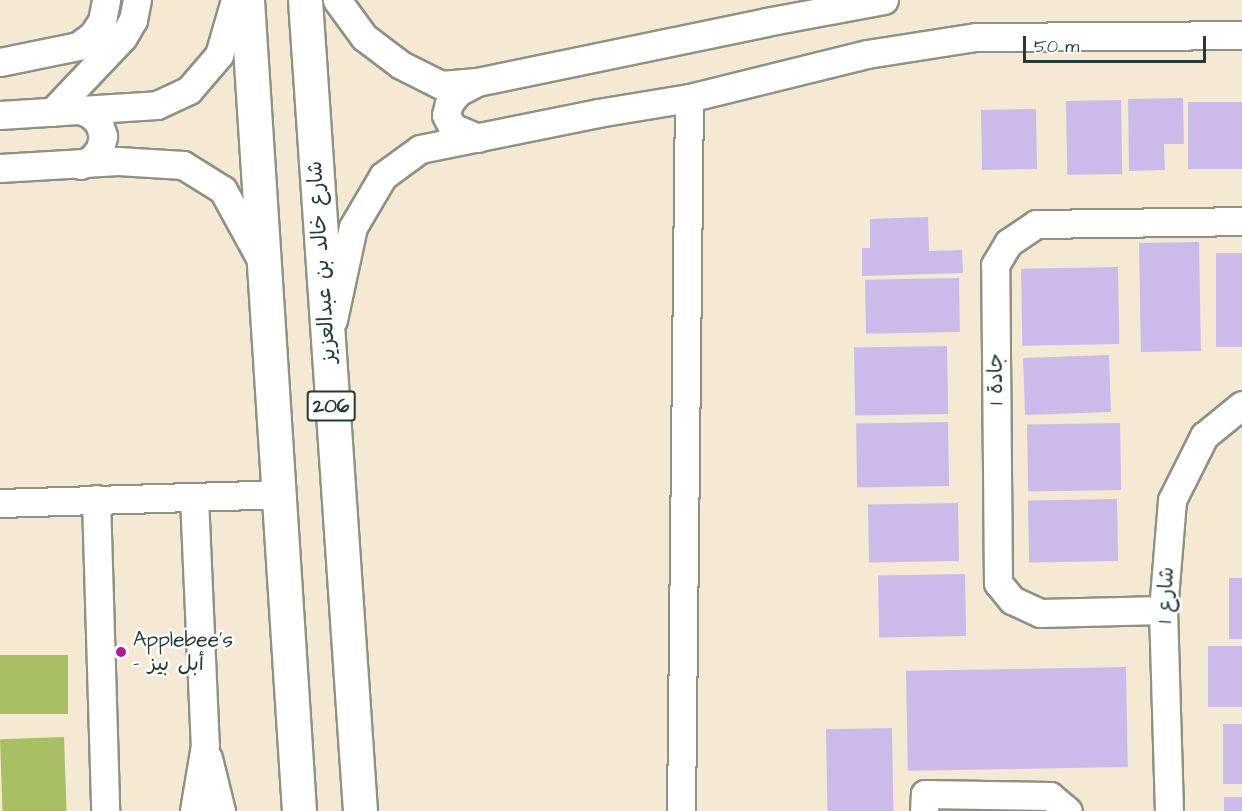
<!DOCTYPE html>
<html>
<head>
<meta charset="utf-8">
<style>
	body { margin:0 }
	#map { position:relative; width:1242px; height:811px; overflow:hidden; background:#f6e9d3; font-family:"Architects Daughter","Playpen Sans Arabic",sans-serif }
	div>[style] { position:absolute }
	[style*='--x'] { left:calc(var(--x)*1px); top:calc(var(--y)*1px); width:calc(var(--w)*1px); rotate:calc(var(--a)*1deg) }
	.green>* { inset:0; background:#a9bf63; transform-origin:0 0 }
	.building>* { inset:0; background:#ccbaea; transform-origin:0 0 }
	.roads { filter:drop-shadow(2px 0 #8a9384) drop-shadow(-2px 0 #8a9384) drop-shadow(0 2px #8a9384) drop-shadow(0 -2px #8a9384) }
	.minor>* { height:27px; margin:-13.5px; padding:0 13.5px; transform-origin:13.5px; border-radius:13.5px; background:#fff }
	.major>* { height:33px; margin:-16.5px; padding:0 16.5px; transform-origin:16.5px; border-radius:16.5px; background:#fff }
	.dots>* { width:16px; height:16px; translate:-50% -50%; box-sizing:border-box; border:3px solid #fff; border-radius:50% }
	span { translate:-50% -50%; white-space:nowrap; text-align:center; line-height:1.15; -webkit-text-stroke:5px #fff; paint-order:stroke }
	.shield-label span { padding:2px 4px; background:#fff; border:2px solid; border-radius:4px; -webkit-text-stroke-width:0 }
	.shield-label { font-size:20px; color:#1f3d34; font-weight:700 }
	.street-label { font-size:21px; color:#1f3d34 }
	.poi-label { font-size:21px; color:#1f3d34 }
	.left { translate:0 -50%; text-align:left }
	.scale { position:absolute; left:1023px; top:36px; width:183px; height:27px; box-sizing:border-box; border:3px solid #1f3d34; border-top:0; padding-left:8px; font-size:18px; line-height:21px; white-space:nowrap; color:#1f3d34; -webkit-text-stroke:4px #fff; paint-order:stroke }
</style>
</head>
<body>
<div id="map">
	<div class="green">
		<i style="left:0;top:655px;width:68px;height:59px"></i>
		<i style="left:64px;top:737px;width:74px;height:64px;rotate:88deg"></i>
	</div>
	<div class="building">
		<i style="clip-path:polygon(1183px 98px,1184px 144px,1164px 144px,1165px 170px,1129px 171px,1128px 99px)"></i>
		<i style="left:1121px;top:100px;width:74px;height:55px;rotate:89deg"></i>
		<i style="left:1242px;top:102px;width:67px;height:54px;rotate:90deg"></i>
		<i style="left:1036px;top:109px;width:60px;height:55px;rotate:89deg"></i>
		<i style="clip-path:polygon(928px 217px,929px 251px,962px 250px,963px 273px,862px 276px,862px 248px,870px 248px,870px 219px)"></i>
		<i style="left:1199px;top:242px;width:109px;height:60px;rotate:89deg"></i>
		<i style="left:1242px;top:253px;width:94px;height:26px;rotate:90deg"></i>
		<i style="left:1118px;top:267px;width:77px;height:97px;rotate:89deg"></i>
		<i style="left:959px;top:278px;width:54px;height:94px;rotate:89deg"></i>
		<i style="left:947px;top:346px;width:68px;height:93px;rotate:89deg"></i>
		<i style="left:1109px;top:355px;width:57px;height:86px;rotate:88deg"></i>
		<i style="left:948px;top:422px;width:64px;height:92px;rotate:89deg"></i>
		<i style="left:1120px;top:423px;width:67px;height:93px;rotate:89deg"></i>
		<i style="left:1117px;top:499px;width:62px;height:89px;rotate:89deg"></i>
		<i style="left:958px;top:503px;width:58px;height:90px;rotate:89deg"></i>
		<i style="left:965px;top:574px;width:62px;height:87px;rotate:89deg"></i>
		<i style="left:1229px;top:578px;width:13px;height:61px"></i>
		<i style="left:1242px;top:646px;width:61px;height:34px;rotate:90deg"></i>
		<i style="left:1126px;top:667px;width:100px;height:220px;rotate:89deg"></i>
		<i style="left:1223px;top:724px;width:19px;height:60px"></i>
		<i style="left:892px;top:728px;width:83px;height:66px;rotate:89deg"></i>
		<i style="left:1242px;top:797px;width:14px;height:18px;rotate:90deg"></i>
	</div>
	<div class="roads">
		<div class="minor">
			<i style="--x:337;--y:0;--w:46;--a:53.9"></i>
			<i style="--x:364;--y:37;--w:46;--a:37.1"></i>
			<i style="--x:401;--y:65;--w:45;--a:26.6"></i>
			<i style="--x:441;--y:85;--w:36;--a:-5"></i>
			<i style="--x:477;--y:82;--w:295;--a:-11.7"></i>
			<i style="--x:766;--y:22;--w:120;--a:-10.6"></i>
			<i style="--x:0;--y:62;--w:80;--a:-11.6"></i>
			<i style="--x:78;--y:46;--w:17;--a:-36"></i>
			<i style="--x:92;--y:36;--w:18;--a:-56"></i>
			<i style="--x:102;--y:21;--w:21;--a:-79"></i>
			<i style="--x:477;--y:82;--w:21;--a:152"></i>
			<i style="--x:458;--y:92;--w:14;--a:129"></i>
			<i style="--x:449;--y:103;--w:12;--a:104"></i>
			<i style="--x:446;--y:115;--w:13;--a:63"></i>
			<i style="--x:452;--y:127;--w:28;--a:23"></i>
			<i style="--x:78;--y:109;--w:13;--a:23"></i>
			<i style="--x:90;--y:114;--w:13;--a:45"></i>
			<i style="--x:99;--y:123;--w:14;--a:73"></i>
			<i style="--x:103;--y:136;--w:13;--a:103"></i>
			<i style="--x:100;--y:149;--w:13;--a:129"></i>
			<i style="--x:92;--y:159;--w:13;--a:153"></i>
			<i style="--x:52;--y:112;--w:103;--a:-46.6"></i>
			<i style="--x:123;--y:37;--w:20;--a:-60"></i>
			<i style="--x:133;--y:20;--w:20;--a:-79"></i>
			<i style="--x:0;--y:115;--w:157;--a:-3.6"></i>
			<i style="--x:157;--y:105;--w:35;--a:-25"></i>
			<i style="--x:189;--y:90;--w:46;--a:-49.4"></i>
			<i style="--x:219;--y:55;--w:57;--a:-73.8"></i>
			<i style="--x:0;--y:168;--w:118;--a:-3.4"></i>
			<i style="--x:118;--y:161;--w:65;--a:3.5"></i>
			<i style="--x:183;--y:165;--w:47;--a:32"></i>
			<i style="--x:223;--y:190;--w:83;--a:61.3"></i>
			<i style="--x:333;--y:320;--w:95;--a:-77.9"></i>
			<i style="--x:353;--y:227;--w:59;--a:-59.5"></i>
			<i style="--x:383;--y:176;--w:46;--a:-36.1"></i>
			<i style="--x:420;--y:149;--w:182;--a:-11.4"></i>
			<i style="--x:598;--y:113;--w:92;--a:-9.4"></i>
			<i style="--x:689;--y:98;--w:183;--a:-13.9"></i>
			<i style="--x:867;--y:54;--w:110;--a:-8.9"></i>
			<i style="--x:976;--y:37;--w:266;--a:-0.4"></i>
			<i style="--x:194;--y:497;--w:248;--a:87.5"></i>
			<i style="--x:205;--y:745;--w:67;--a:99.5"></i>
			<i style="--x:96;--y:499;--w:312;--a:88.3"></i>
			<i style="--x:0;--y:503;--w:280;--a:-1.8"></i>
			<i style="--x:1163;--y:610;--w:123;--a:178.6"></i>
			<i style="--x:1040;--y:613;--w:31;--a:-155"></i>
			<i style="--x:1012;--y:600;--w:22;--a:-129"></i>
			<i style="--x:998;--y:583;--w:318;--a:-90.5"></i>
			<i style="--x:995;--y:265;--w:26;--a:-59"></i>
			<i style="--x:1008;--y:243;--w:34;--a:-34"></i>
			<i style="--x:1036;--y:224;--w:206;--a:-0.8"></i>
			<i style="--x:208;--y:758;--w:55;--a:76.2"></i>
			<i style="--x:681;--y:811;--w:713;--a:-89.36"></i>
			<i style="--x:924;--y:811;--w:17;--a:-87"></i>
			<i style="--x:925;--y:794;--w:125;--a:0.9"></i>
			<i style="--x:1050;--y:796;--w:23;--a:40"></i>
			<i style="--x:1169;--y:811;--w:201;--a:-91.7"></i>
			<i style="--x:1163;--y:610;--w:110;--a:-85.3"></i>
			<i style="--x:1172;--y:500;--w:72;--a:-63.4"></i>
			<i style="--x:1204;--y:436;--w:49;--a:-39.2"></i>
		</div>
		<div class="major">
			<i style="--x:247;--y:0;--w:813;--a:86.33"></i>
			<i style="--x:305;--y:0;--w:813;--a:86.12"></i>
		</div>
	</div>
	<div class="dots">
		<i style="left:121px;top:652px;background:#b5179e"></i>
	</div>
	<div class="shield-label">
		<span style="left:331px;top:406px">206</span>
	</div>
	<div class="street-label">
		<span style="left:322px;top:262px;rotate:-94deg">شارع خالد بن عبدالعزيز</span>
		<span style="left:996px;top:379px;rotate:-91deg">جادة 1</span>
		<span style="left:1166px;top:595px;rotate:-88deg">شارع 1</span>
	</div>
	<div class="poi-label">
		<span class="left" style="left:133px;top:652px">Applebee's<br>- أبل بيز</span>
	</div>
	<div class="scale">50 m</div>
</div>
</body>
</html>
